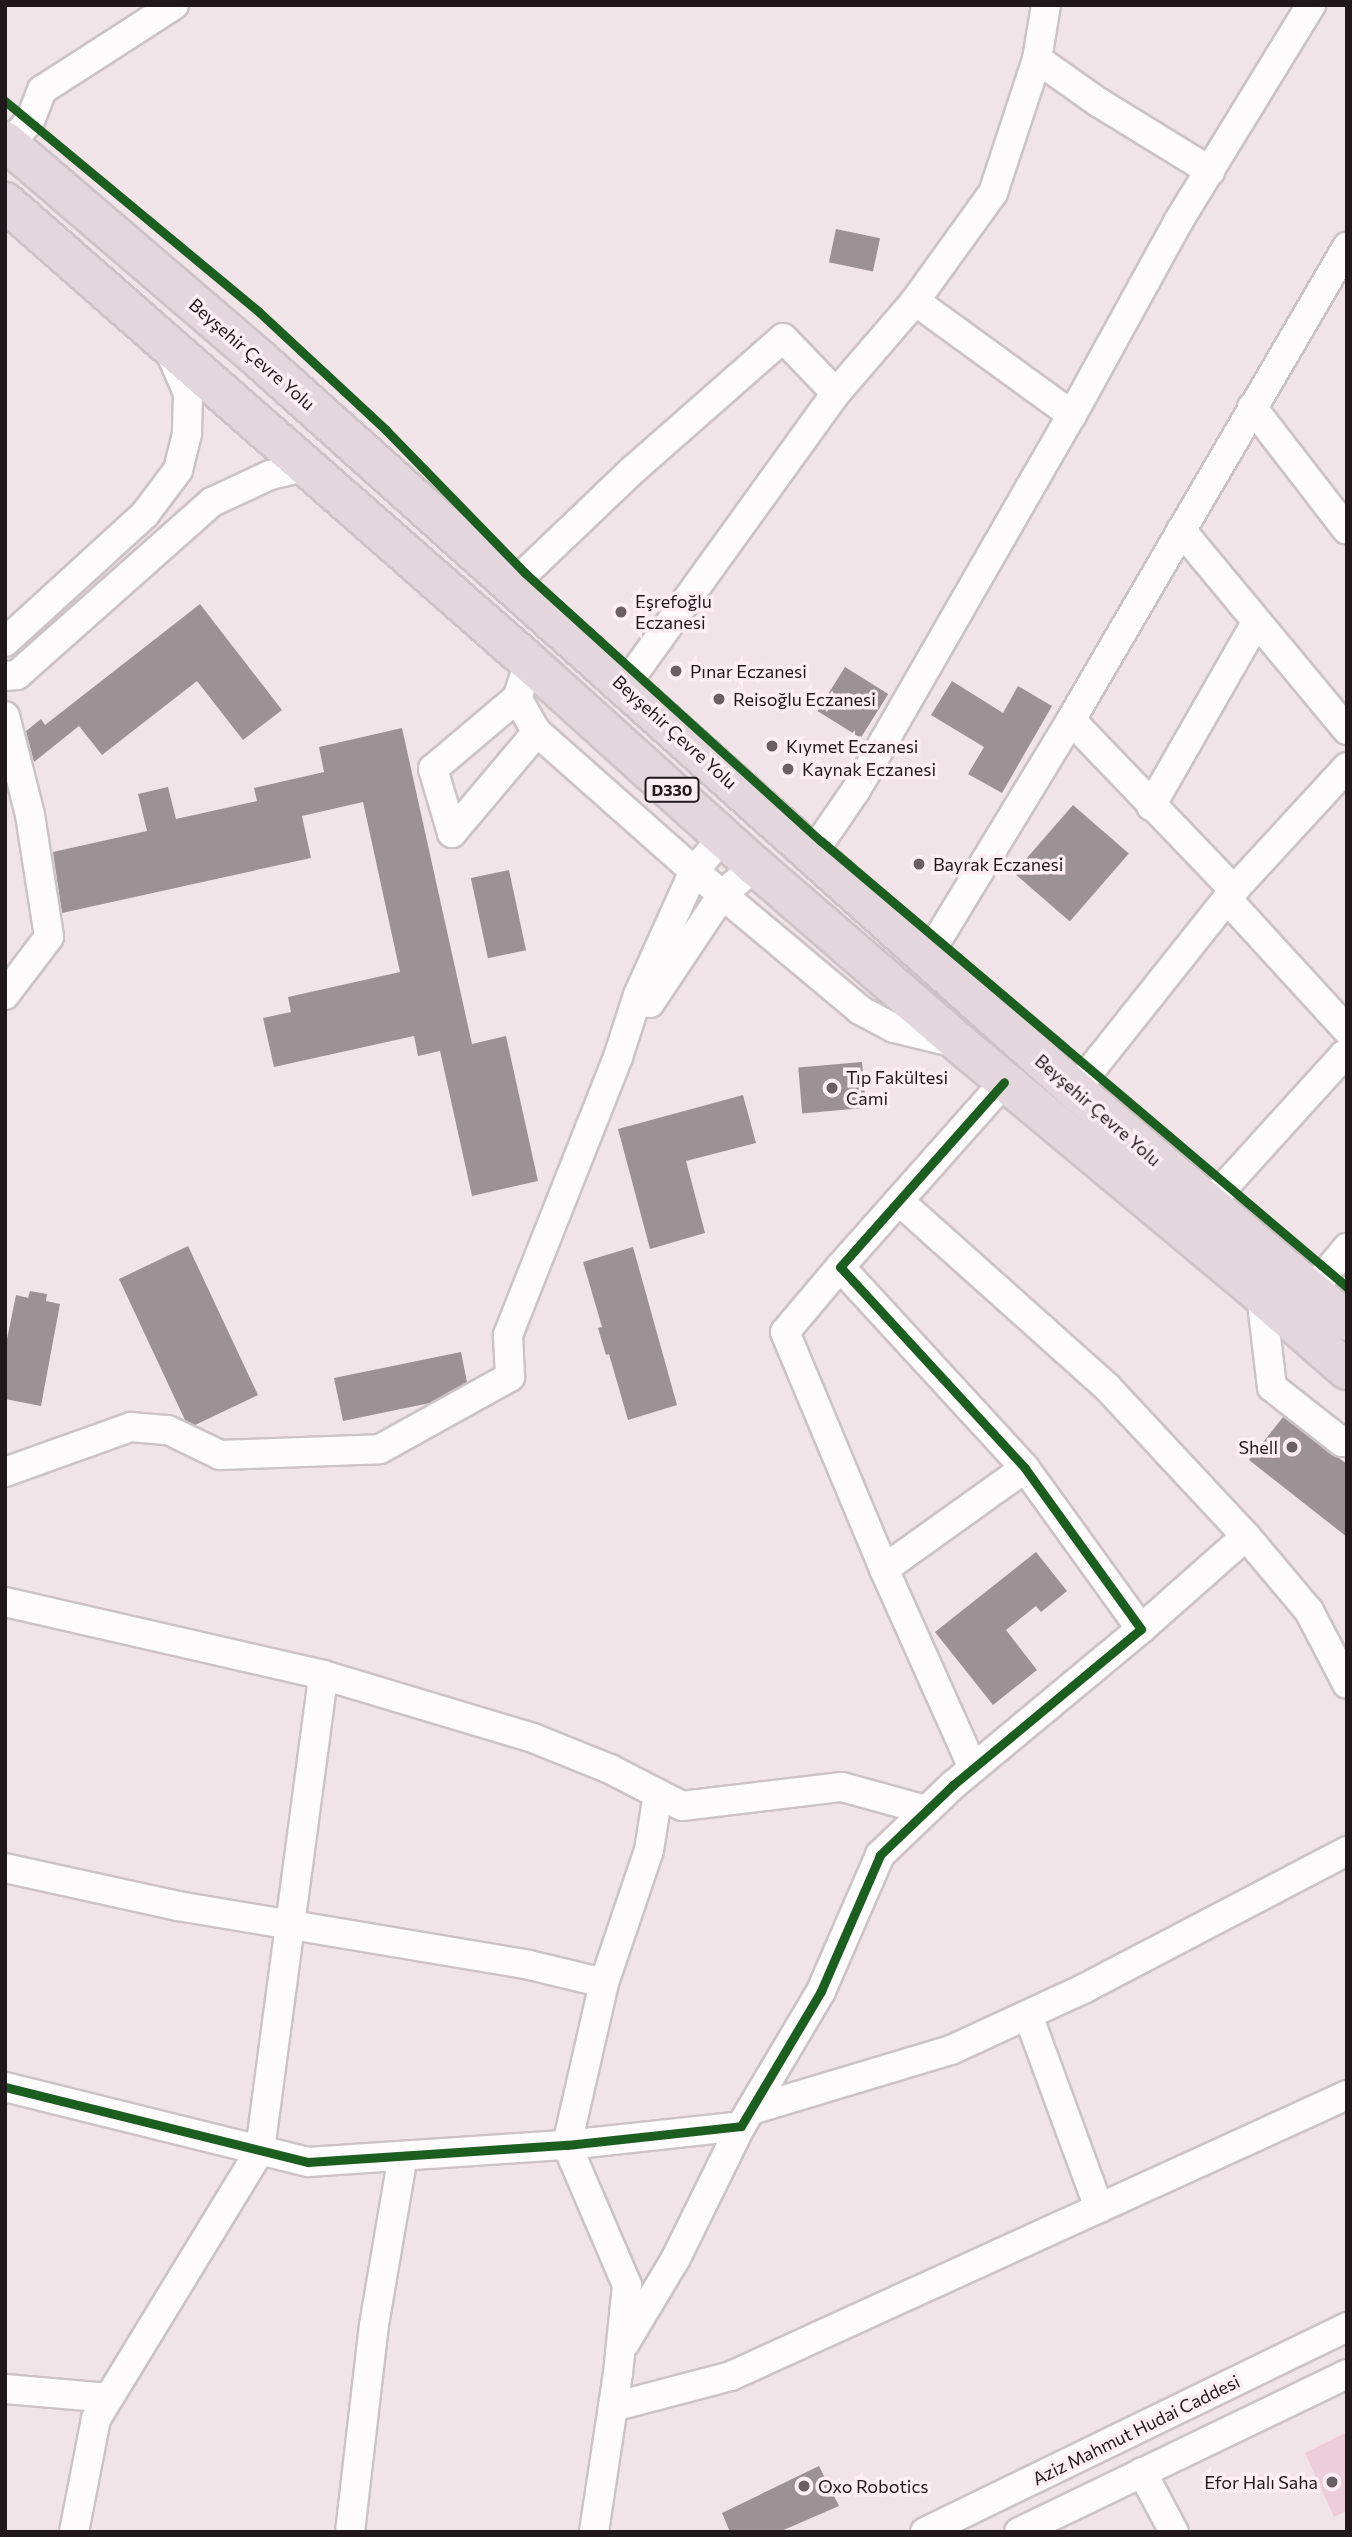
<!DOCTYPE html>
<html>
<head>
<meta charset="utf-8">
<style>
	body { margin:0 }
	#map { position:relative; width:1352px; height:2537px; overflow:hidden; background:#f1e4e8; font-family:Commissioner,sans-serif }
	div>[style] { position:absolute }
	[style*='--x'] { left:calc(var(--x)*1px); top:calc(var(--y)*1px); width:calc(var(--w)*1px); rotate:calc(var(--a)*1deg) }
	.green>* { inset:0; background:#eecdda }
	.building>* { inset:0; background:#9c9295; transform-origin:0 0 }
	.roads { filter:drop-shadow(2px 0 #cdc2c5) drop-shadow(-2px 0 #cdc2c5) drop-shadow(0 2px #cdc2c5) drop-shadow(0 -2px #cdc2c5) }
	.minor>* { height:28px; margin:-14px; padding:0 14px; transform-origin:14px; border-radius:14px; background:#fdfbfc }
	.highway>* { height:38px; margin:-19px; padding:0 19px; transform-origin:19px; border-radius:19px; background:#e3d6dc }
	.cycleway>* { height:9px; margin:-4.5px; padding:0 4.5px; transform-origin:4.5px; border-radius:4.5px; background:#1b5e20 }
	.dots>* { width:19px; height:19px; translate:-50% -50%; box-sizing:border-box; border:4px solid #fdeef4; border-radius:50% }
	span { translate:-50% -50%; white-space:nowrap; text-align:center; line-height:1.15; -webkit-text-stroke:7px #fdeef4; paint-order:stroke }
	.shield-label span { padding:2px 5px; background:#fdeef4; border:2px solid; border-radius:5px; -webkit-text-stroke-width:0 }
	.shield-label { font-size:16px; color:#21181c; font-weight:700 }
	.street-label { font-size:18px; color:#21181c }
	.poi-label { font-size:18px; color:#21181c }
	.left { translate:0 -50%; text-align:left }
	.right { translate:-100% -50%; text-align:right }
	.frame { position:absolute; inset:0; border:7px solid #21181c; pointer-events:none }
</style>
</head>
<body>
<div id="map">
	<div class="green">
		<i style="clip-path:polygon(1347px 2432px,1347px 2511px,1334px 2517px,1305px 2453px)"></i>
	</div>
	<div class="building">
		<i style="left:836px;top:229px;width:45px;height:34px;rotate:12deg"></i>
		<i style="clip-path:polygon(200px 604px,282px 710px,243px 740px,197px 681px,102px 755px,79px 726px,34px 762px,26px 731px,41px 719px,45px 725px)"></i>
		<i style="left:845px;top:667px;width:51px;height:52px;rotate:32deg"></i>
		<i style="clip-path:polygon(952px 681px,1003px 713px,1018px 686px,1052px 706px,1002px 793px,968px 774px,984px 747px,931px 715px)"></i>
		<i style="clip-path:polygon(402px 728px,472px 1044px,506px 1036px,538px 1181px,472px 1196px,440px 1051px,418px 1056px,414px 1036px,274px 1067px,263px 1018px,291px 1012px,288px 997px,400px 972px,363px 802px,302px 816px,311px 858px,62px 913px,53px 852px,147px 831px,138px 794px,168px 787px,176px 819px,257px 801px,254px 788px,324px 772px,319px 747px)"></i>
		<i style="left:1073px;top:805px;width:74px;height:90px;rotate:41deg"></i>
		<i style="left:509px;top:870px;width:82px;height:39px;rotate:78deg"></i>
		<i style="left:862px;top:1062px;width:46px;height:64px;rotate:85deg"></i>
		<i style="clip-path:polygon(743px 1095px,756px 1143px,686px 1161px,705px 1233px,650px 1249px,618px 1129px)"></i>
		<i style="clip-path:polygon(188px 1246px,258px 1395px,195px 1425px,185px 1420px,119px 1279px)"></i>
		<i style="clip-path:polygon(633px 1247px,677px 1405px,628px 1420px,609px 1354px,606px 1355px,598px 1328px,602px 1327px,583px 1262px)"></i>
		<i style="clip-path:polygon(30px 1291px,47px 1294px,46px 1301px,60px 1304px,41px 1406px,5px 1399px,5px 1349px,16px 1295px,28px 1298px)"></i>
		<i style="clip-path:polygon(461px 1352px,467px 1382px,430px 1403px,343px 1421px,334px 1378px)"></i>
		<i style="clip-path:polygon(1283px 1417px,1347px 1464px,1347px 1537px,1249px 1460px)"></i>
		<i style="clip-path:polygon(1036px 1552px,1067px 1591px,1041px 1612px,1036px 1606px,1006px 1630px,1037px 1670px,993px 1705px,935px 1632px)"></i>
		<i style="clip-path:polygon(819px 2466px,839px 2506px,779px 2532px,730px 2532px,722px 2513px)"></i>
	</div>
	<div class="roads">
		<div class="minor">
			<i style="--x:1037;--y:59;--w:75;--a:35.2"></i>
			<i style="--x:1098;--y:102;--w:132;--a:31.6"></i>
			<i style="--x:9;--y:144;--w:31;--a:-48"></i>
			<i style="--x:30;--y:121;--w:33;--a:-69"></i>
			<i style="--x:42;--y:90;--w:157;--a:-32.8"></i>
			<i style="--x:915;--y:301;--w:133;--a:-54.2"></i>
			<i style="--x:993;--y:193;--w:141;--a:-71.8"></i>
			<i style="--x:1037;--y:59;--w:55;--a:-80.5"></i>
			<i style="--x:1252;--y:407;--w:155;--a:52.3"></i>
			<i style="--x:1181;--y:530;--w:260;--a:50.3"></i>
			<i style="--x:516;--y:591;--w:20;--a:-63"></i>
			<i style="--x:525;--y:573;--w:151;--a:-43.7"></i>
			<i style="--x:634;--y:469;--w:198;--a:-41.3"></i>
			<i style="--x:783;--y:338;--w:76;--a:46.1"></i>
			<i style="--x:5;--y:642;--w:190;--a:-42.4"></i>
			<i style="--x:145;--y:514;--w:55;--a:-53.1"></i>
			<i style="--x:178;--y:470;--w:38;--a:-76"></i>
			<i style="--x:187;--y:433;--w:40;--a:-88.6"></i>
			<i style="--x:188;--y:393;--w:45;--a:-113.7"></i>
			<i style="--x:529;--y:662;--w:38;--a:108"></i>
			<i style="--x:517;--y:698;--w:39;--a:60"></i>
			<i style="--x:537;--y:732;--w:210;--a:41.5"></i>
			<i style="--x:694;--y:871;--w:217;--a:39.9"></i>
			<i style="--x:860;--y:1010;--w:38;--a:28"></i>
			<i style="--x:894;--y:1028;--w:64;--a:13.6"></i>
			<i style="--x:5;--y:676;--w:12;--a:-5"></i>
			<i style="--x:17;--y:675;--w:261;--a:-41.6"></i>
			<i style="--x:212;--y:502;--w:64;--a:-25"></i>
			<i style="--x:270;--y:475;--w:35;--a:-13"></i>
			<i style="--x:624;--y:687;--w:362;--a:-54.2"></i>
			<i style="--x:836;--y:393;--w:121;--a:-49.3"></i>
			<i style="--x:915;--y:301;--w:194;--a:36"></i>
			<i style="--x:1072;--y:415;--w:220;--a:-61.2"></i>
			<i style="--x:1178;--y:222;--w:255;--a:-58.5"></i>
			<i style="--x:5;--y:716;--w:102;--a:75.8"></i>
			<i style="--x:30;--y:815;--w:123;--a:81.1"></i>
			<i style="--x:49;--y:937;--w:73;--a:127.2"></i>
			<i style="--x:1071;--y:720;--w:236;--a:46.2"></i>
			<i style="--x:1151;--y:806;--w:211;--a:-60.2"></i>
			<i style="--x:452;--y:833;--w:67;--a:-106.5"></i>
			<i style="--x:433;--y:769;--w:110;--a:-40.2"></i>
			<i style="--x:452;--y:833;--w:132;--a:-49.9"></i>
			<i style="--x:817;--y:860;--w:19;--a:-78"></i>
			<i style="--x:821;--y:841;--w:62;--a:-55.5"></i>
			<i style="--x:856;--y:790;--w:433;--a:-60.1"></i>
			<i style="--x:1227;--y:899;--w:178;--a:47.5"></i>
			<i style="--x:931;--y:961;--w:23;--a:-72"></i>
			<i style="--x:938;--y:939;--w:256;--a:-58.7"></i>
			<i style="--x:1071;--y:720;--w:548;--a:-59.74"></i>
			<i style="--x:650;--y:1003;--w:130;--a:-56.3"></i>
			<i style="--x:722;--y:895;--w:44;--a:-41.3"></i>
			<i style="--x:1075;--y:1090;--w:256;--a:-51.5"></i>
			<i style="--x:1234;--y:890;--w:167;--a:-47.4"></i>
			<i style="--x:899;--y:1201;--w:279;--a:41.8"></i>
			<i style="--x:1107;--y:1387;--w:204;--a:47"></i>
			<i style="--x:1207;--y:1206;--w:204;--a:-47.8"></i>
			<i style="--x:1344;--y:1055;--w:4;--a:34"></i>
			<i style="--x:840;--y:1267;--w:85;--a:130.2"></i>
			<i style="--x:785;--y:1332;--w:257;--a:67.3"></i>
			<i style="--x:884;--y:1569;--w:218;--a:65.9"></i>
			<i style="--x:1312;--y:1290;--w:55;--a:-50.2"></i>
			<i style="--x:1261;--y:1295;--w:93;--a:83.2"></i>
			<i style="--x:1272;--y:1387;--w:89;--a:38.2"></i>
			<i style="--x:1342;--y:1442;--w:5;--a:-11"></i>
			<i style="--x:5;--y:1472;--w:134;--a:-19.7"></i>
			<i style="--x:131;--y:1427;--w:37;--a:5"></i>
			<i style="--x:168;--y:1430;--w:58;--a:25.7"></i>
			<i style="--x:220;--y:1455;--w:160;--a:-2.1"></i>
			<i style="--x:380;--y:1449;--w:149;--a:-29"></i>
			<i style="--x:510;--y:1377;--w:42;--a:-92.7"></i>
			<i style="--x:508;--y:1335;--w:299;--a:-68.4"></i>
			<i style="--x:618;--y:1057;--w:65;--a:-72.1"></i>
			<i style="--x:638;--y:995;--w:136;--a:-65.7"></i>
			<i style="--x:694;--y:871;--w:46;--a:-49.4"></i>
			<i style="--x:884;--y:1569;--w:173;--a:-35.6"></i>
			<i style="--x:5;--y:1602;--w:326;--a:12.9"></i>
			<i style="--x:323;--y:1675;--w:219;--a:16.7"></i>
			<i style="--x:533;--y:1738;--w:83;--a:21.9"></i>
			<i style="--x:610;--y:1769;--w:81;--a:27.2"></i>
			<i style="--x:682;--y:1806;--w:161;--a:-6.8"></i>
			<i style="--x:842;--y:1787;--w:87;--a:15.3"></i>
			<i style="--x:1141;--y:1629;--w:140;--a:-41.5"></i>
			<i style="--x:1246;--y:1536;--w:98;--a:50"></i>
			<i style="--x:1309;--y:1611;--w:82;--a:62.5"></i>
			<i style="--x:5;--y:1868;--w:177;--a:12.4"></i>
			<i style="--x:178;--y:1906;--w:356;--a:9.5"></i>
			<i style="--x:529;--y:1965;--w:77;--a:13.5"></i>
			<i style="--x:604;--y:1983;--w:166;--a:102.9"></i>
			<i style="--x:567;--y:2145;--w:152;--a:66.8"></i>
			<i style="--x:627;--y:2285;--w:88;--a:95.8"></i>
			<i style="--x:618;--y:2373;--w:161;--a:98.6"></i>
			<i style="--x:604;--y:1983;--w:140;--a:-71.3"></i>
			<i style="--x:649;--y:1850;--w:57;--a:-80.9"></i>
			<i style="--x:1028;--y:2015;--w:206;--a:69.8"></i>
			<i style="--x:5;--y:2087;--w:312;--a:13.9"></i>
			<i style="--x:308;--y:2162;--w:260;--a:-3.8"></i>
			<i style="--x:567;--y:2145;--w:175;--a:-6.2"></i>
			<i style="--x:741;--y:2126;--w:157;--a:-59.3"></i>
			<i style="--x:821;--y:1991;--w:148;--a:-66.5"></i>
			<i style="--x:880;--y:1855;--w:101;--a:-43.8"></i>
			<i style="--x:953;--y:1785;--w:244;--a:-39.7"></i>
			<i style="--x:1141;--y:1629;--w:198;--a:-125.8"></i>
			<i style="--x:1025;--y:1468;--w:273;--a:-132.6"></i>
			<i style="--x:840;--y:1267;--w:247;--a:-48.4"></i>
			<i style="--x:751;--y:2110;--w:209;--a:-16.7"></i>
			<i style="--x:951;--y:2050;--w:148;--a:-24.8"></i>
			<i style="--x:1085;--y:1988;--w:296;--a:-27.6"></i>
			<i style="--x:625;--y:2343;--w:99;--a:-59"></i>
			<i style="--x:676;--y:2258;--w:147;--a:-63.8"></i>
			<i style="--x:5;--y:2389;--w:104;--a:4.9"></i>
			<i style="--x:613;--y:2407;--w:122;--a:-14.7"></i>
			<i style="--x:731;--y:2376;--w:677;--a:-24.52"></i>
			<i style="--x:1142;--y:2472;--w:68;--a:61.9"></i>
			<i style="--x:74;--y:2532;--w:115;--a:-79"></i>
			<i style="--x:96;--y:2419;--w:315;--a:-58.6"></i>
			<i style="--x:260;--y:2150;--w:479;--a:-82.4"></i>
			<i style="--x:350;--y:2532;--w:208;--a:-83.4"></i>
			<i style="--x:374;--y:2325;--w:171;--a:-80.3"></i>
			<i style="--x:925;--y:2532;--w:469;--a:-25.9"></i>
			<i style="--x:1019;--y:2532;--w:364;--a:-25.7"></i>
		</div>
		<div class="highway">
			<i style="--x:5;--y:141;--w:332;--a:40.6"></i>
			<i style="--x:257;--y:357;--w:1098;--a:41.86"></i>
			<i style="--x:1075;--y:1090;--w:357;--a:40.3"></i>
			<i style="--x:5;--y:202;--w:697;--a:41.28"></i>
			<i style="--x:529;--y:662;--w:304;--a:42.1"></i>
			<i style="--x:755;--y:866;--w:270;--a:40.9"></i>
			<i style="--x:959;--y:1043;--w:393;--a:39.8"></i>
			<i style="--x:1261;--y:1295;--w:114;--a:41.1"></i>
		</div>
	</div>
	<div class="cycleway">
		<i style="--x:5;--y:101;--w:329;--a:39.7"></i>
		<i style="--x:258;--y:311;--w:175;--a:42.9"></i>
		<i style="--x:386;--y:430;--w:199;--a:45.8"></i>
		<i style="--x:525;--y:573;--w:399;--a:42.2"></i>
		<i style="--x:821;--y:841;--w:690;--a:40.29"></i>
		<i style="--x:5;--y:2087;--w:312;--a:13.9"></i>
		<i style="--x:308;--y:2162;--w:260;--a:-3.8"></i>
		<i style="--x:567;--y:2145;--w:175;--a:-6.2"></i>
		<i style="--x:741;--y:2126;--w:157;--a:-59.3"></i>
		<i style="--x:821;--y:1991;--w:148;--a:-66.5"></i>
		<i style="--x:880;--y:1855;--w:101;--a:-43.8"></i>
		<i style="--x:953;--y:1785;--w:244;--a:-39.7"></i>
		<i style="--x:1141;--y:1629;--w:198;--a:-125.8"></i>
		<i style="--x:1025;--y:1468;--w:273;--a:-132.6"></i>
		<i style="--x:840;--y:1267;--w:247;--a:-48.4"></i>
	</div>
	<div class="dots">
		<i style="left:621px;top:612px;background:#6a5f63"></i>
		<i style="left:676px;top:671px;background:#6a5f63"></i>
		<i style="left:719px;top:699px;background:#6a5f63"></i>
		<i style="left:772px;top:746px;background:#6a5f63"></i>
		<i style="left:788px;top:769px;background:#6a5f63"></i>
		<i style="left:919px;top:864px;background:#6a5f63"></i>
		<i style="left:832px;top:1088px;background:#6a5f63"></i>
		<i style="left:1292px;top:1447px;background:#6a5f63"></i>
		<i style="left:1332px;top:2482px;background:#6a5f63"></i>
		<i style="left:804px;top:2486px;background:#6a5f63"></i>
	</div>
	<div class="shield-label">
		<span style="left:672px;top:790px">D330</span>
	</div>
	<div class="street-label">
		<span style="left:252px;top:354px;rotate:41deg">Beyşehir Çevre Yolu</span>
		<span style="left:675px;top:732px;rotate:42deg">Beyşehir Çevre Yolu</span>
		<span style="left:1098px;top:1110px;rotate:41deg">Beyşehir Çevre Yolu</span>
		<span style="left:1136px;top:2430px;rotate:-26deg">Aziz Mahmut Hudai Caddesi</span>
	</div>
	<div class="poi-label">
		<span class="left" style="left:635px;top:612px">Eşrefoğlu<br>Eczanesi</span>
		<span class="left" style="left:690px;top:671px">Pınar Eczanesi</span>
		<span class="left" style="left:733px;top:699px">Reisoğlu Eczanesi</span>
		<span class="left" style="left:786px;top:746px">Kıymet Eczanesi</span>
		<span class="left" style="left:802px;top:769px">Kaynak Eczanesi</span>
		<span class="left" style="left:933px;top:864px">Bayrak Eczanesi</span>
		<span class="left" style="left:846px;top:1088px">Tıp Fakültesi<br>Cami</span>
		<span class="right" style="left:1278px;top:1447px">Shell</span>
		<span class="right" style="left:1318px;top:2482px">Efor Halı Saha</span>
		<span class="left" style="left:818px;top:2486px">Oxo Robotics</span>
	</div>
	<div class="frame"></div>
</div>
</body>
</html>
